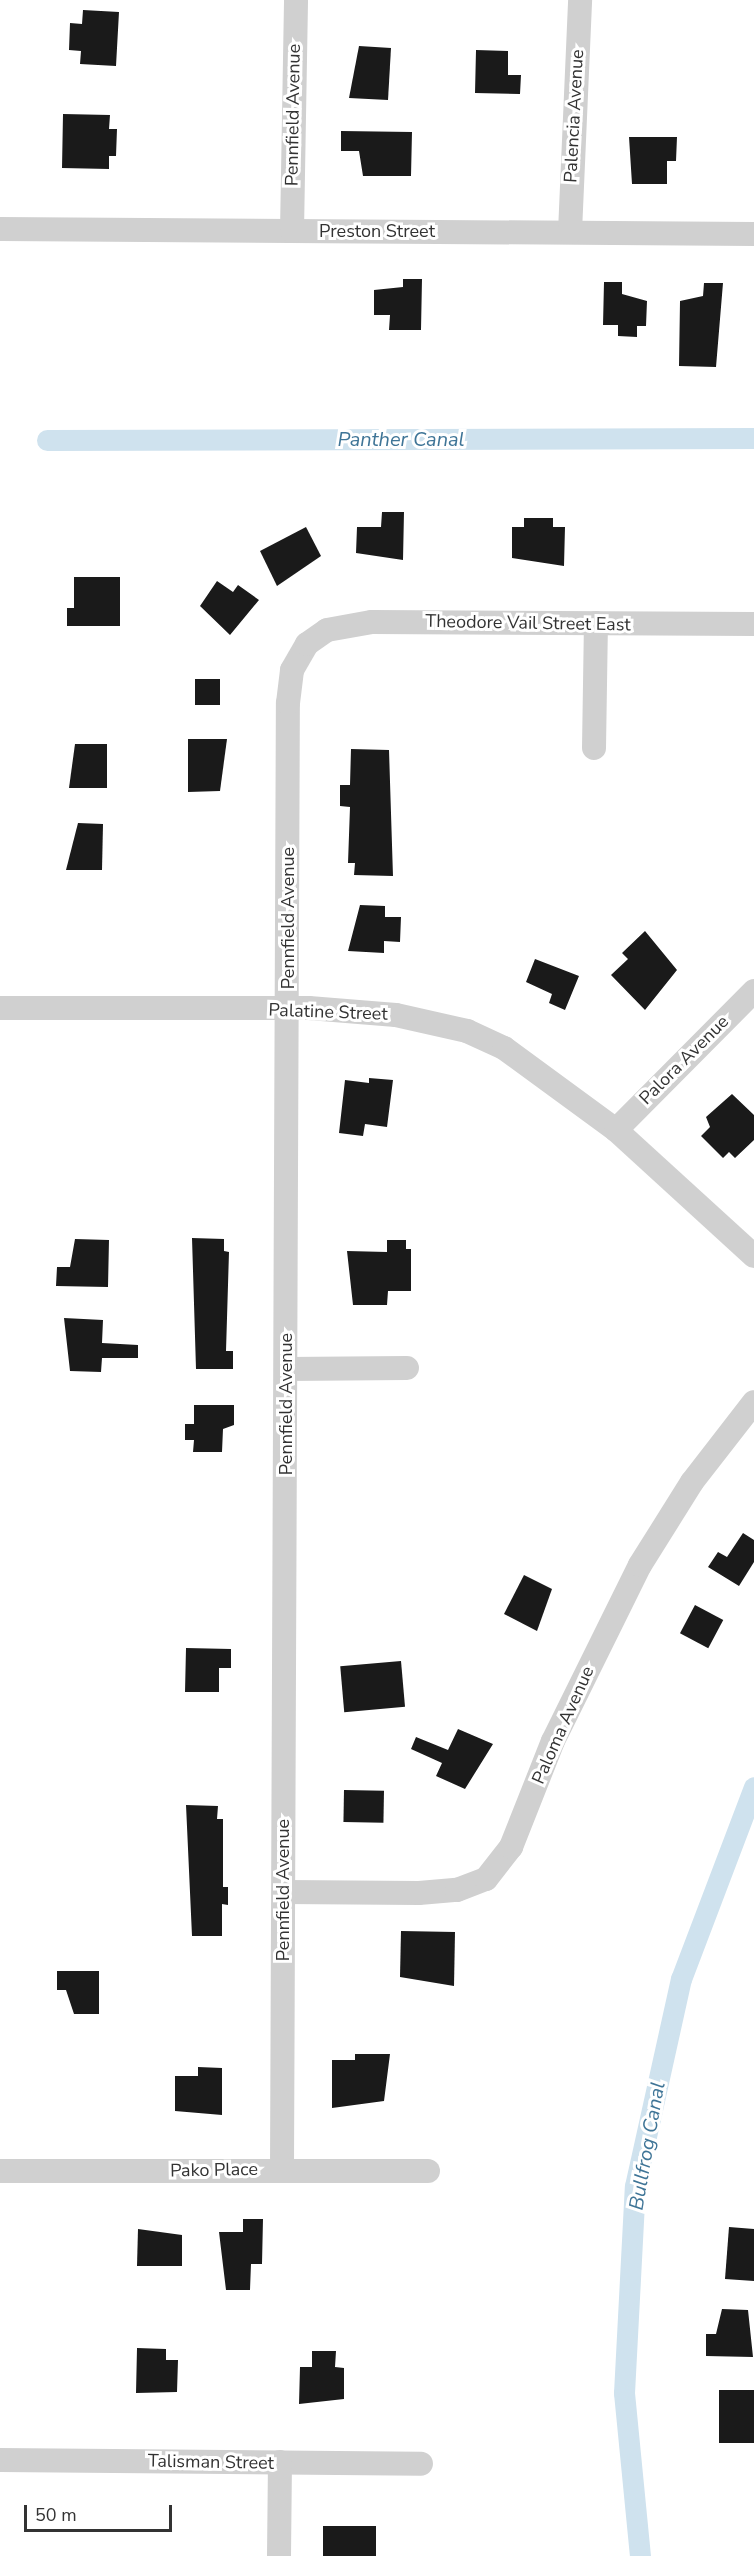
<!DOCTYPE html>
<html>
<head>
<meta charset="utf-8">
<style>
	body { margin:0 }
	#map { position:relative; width:754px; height:2556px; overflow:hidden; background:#fff; font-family:"Nunito Sans",sans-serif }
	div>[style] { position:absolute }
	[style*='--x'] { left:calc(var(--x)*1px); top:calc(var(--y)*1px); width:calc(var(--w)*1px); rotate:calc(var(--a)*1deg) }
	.canal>* { height:21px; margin:-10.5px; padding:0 10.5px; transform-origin:10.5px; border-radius:10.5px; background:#cfe2ee }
	.building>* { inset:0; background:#1a1a1a; transform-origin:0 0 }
	.minor>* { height:24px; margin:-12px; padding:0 12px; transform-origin:12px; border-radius:12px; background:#d0d0d0 }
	span { translate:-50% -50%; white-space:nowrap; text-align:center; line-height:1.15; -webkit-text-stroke:6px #fff; paint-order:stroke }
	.street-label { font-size:18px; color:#333 }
	.water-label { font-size:20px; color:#3f7597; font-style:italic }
	.scale { position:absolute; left:24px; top:2505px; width:148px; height:27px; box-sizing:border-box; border:3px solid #333; border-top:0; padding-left:8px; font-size:18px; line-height:21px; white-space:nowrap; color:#333; -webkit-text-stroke:4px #fff; paint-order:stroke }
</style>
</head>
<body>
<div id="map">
	<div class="canal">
		<i style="--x:47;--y:440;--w:707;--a:-0.16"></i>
		<i style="--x:640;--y:2556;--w:164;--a:-95.6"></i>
		<i style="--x:624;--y:2393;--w:207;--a:-87"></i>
		<i style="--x:635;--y:2186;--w:212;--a:-77.5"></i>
		<i style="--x:681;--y:1979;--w:205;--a:-69.2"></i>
	</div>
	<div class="building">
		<i style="clip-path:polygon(83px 10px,119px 12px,116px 66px,80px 64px,81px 51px,69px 50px,70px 23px,82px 24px)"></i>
		<i style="clip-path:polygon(359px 46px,391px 48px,388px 100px,349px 98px)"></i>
		<i style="clip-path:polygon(476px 50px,508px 51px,508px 75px,521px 75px,520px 94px,475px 93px)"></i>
		<i style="clip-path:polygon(63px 114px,110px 115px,109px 129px,117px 129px,116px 156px,109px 156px,109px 169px,62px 168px)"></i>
		<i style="clip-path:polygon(341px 131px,412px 132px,411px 176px,363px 176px,359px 151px,341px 151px)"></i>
		<i style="clip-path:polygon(629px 137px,677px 137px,676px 161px,667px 161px,667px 184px,632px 184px)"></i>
		<i style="clip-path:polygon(403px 279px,422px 279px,421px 330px,389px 330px,390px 315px,374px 315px,374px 290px,403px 287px)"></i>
		<i style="clip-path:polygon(604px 282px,622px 282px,622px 294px,647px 301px,646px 326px,637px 326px,637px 337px,618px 336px,618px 325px,603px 325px)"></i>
		<i style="clip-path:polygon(704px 283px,723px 283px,716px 367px,679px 366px,680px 301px,703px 296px)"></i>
		<i style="clip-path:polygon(382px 512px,404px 512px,403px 560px,356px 553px,357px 527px,381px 527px)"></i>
		<i style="clip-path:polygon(524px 518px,553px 518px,553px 527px,565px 527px,564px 566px,512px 558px,512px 527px,524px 527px)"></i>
		<i style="clip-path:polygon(306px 527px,321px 556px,277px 586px,260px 551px)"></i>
		<i style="clip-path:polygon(74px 577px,120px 577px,120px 626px,67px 626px,67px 608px,74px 608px)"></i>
		<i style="clip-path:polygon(217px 581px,233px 592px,238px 585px,259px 600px,230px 635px,200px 606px)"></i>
		<i style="left:195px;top:679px;width:25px;height:26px"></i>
		<i style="clip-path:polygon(188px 739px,227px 739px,220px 791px,188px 792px)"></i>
		<i style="clip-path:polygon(75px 744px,107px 744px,107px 788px,69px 788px)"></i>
		<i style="clip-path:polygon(351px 749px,389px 750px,393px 876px,354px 875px,355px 863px,348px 863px,350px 807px,340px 806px,340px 785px,350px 785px)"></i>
		<i style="clip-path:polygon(78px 823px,103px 824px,102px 870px,66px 870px)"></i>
		<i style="clip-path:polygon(360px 905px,385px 906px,385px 917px,401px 917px,400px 942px,384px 941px,384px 953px,348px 951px)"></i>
		<i style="clip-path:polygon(645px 931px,677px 970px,645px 1010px,611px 975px,628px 959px,622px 953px)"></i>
		<i style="clip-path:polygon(535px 959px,579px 976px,565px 1010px,549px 1003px,552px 994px,526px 982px)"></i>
		<i style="clip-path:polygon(369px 1078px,393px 1080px,387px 1127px,365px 1124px,363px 1136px,339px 1133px,345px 1080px,369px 1083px)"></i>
		<i style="clip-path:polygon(732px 1094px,754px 1115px,754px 1140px,735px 1158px,729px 1152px,723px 1158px,701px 1136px,710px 1127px,706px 1117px)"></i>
		<i style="clip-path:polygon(192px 1238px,224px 1239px,224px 1251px,229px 1252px,226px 1351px,233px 1351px,233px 1369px,196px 1369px)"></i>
		<i style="clip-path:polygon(75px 1239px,109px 1240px,108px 1287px,56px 1286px,57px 1267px,70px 1267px)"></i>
		<i style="clip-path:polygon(387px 1240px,406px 1240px,406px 1249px,411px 1249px,411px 1291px,388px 1291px,387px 1305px,353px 1305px,347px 1251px,387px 1252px)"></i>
		<i style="clip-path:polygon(64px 1318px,103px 1320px,102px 1343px,138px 1345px,138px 1358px,102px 1358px,101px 1372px,70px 1371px)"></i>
		<i style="clip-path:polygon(194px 1405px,234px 1405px,234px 1425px,223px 1429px,222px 1452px,193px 1452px,194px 1440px,185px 1440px,185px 1424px,194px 1424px)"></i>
		<i style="clip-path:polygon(743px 1533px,754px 1540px,754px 1562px,739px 1586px,708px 1567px,718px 1552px,727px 1557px)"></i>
		<i style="clip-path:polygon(524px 1575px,552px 1589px,537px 1631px,504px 1614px)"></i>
		<i style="left:695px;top:1605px;width:32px;height:32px;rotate:28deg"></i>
		<i style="clip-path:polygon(186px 1648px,231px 1649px,231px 1668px,219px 1668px,219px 1692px,185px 1692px)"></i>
		<i style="left:401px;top:1661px;width:46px;height:61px;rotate:85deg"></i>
		<i style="clip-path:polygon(458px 1729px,493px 1744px,465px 1789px,436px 1776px,442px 1763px,411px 1749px,416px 1737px,448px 1750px)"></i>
		<i style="left:344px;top:1790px;width:40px;height:32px;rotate:1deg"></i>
		<i style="clip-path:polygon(186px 1805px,218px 1806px,217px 1819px,223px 1819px,223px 1887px,228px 1887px,228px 1905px,222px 1904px,222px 1936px,192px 1936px)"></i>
		<i style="clip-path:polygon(401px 1931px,455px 1932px,454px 1986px,400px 1977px)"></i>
		<i style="clip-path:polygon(57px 1971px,99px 1971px,99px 2014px,74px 2014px,66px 1990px,57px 1990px)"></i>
		<i style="clip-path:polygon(355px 2054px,390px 2054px,384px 2101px,332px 2108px,332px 2060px,355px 2060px)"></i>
		<i style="clip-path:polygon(198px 2067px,222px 2068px,222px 2115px,175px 2111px,175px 2076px,198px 2076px)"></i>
		<i style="clip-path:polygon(243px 2219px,263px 2219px,262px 2264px,251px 2264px,250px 2290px,226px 2290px,219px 2232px,243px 2232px)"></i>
		<i style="clip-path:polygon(729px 2227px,754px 2229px,754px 2281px,725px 2279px)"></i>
		<i style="clip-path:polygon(138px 2229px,182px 2235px,182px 2266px,137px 2266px)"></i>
		<i style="clip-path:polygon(722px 2309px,748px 2310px,753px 2357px,706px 2356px,706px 2334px,716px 2334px)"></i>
		<i style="clip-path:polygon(137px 2348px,166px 2349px,166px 2360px,178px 2360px,177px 2392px,136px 2393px)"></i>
		<i style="clip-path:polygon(312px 2351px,336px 2351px,335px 2367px,344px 2368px,344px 2399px,299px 2404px,300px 2367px,312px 2367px)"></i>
		<i style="left:719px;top:2390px;width:35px;height:53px"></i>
		<i style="left:323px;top:2526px;width:53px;height:30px"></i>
	</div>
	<div class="minor">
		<i style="--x:0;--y:229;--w:754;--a:0.38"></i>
		<i style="--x:292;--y:231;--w:231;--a:-89"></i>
		<i style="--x:570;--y:232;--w:232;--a:-87.5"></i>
		<i style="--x:594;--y:748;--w:125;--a:-89.1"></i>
		<i style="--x:0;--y:1008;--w:309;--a:0"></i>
		<i style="--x:309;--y:1008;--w:87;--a:4.6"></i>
		<i style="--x:396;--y:1015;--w:73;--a:12.7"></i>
		<i style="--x:467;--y:1031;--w:41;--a:24.7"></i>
		<i style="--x:504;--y:1048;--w:139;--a:36.2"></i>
		<i style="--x:616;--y:1130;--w:187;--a:42.4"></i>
		<i style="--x:616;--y:1130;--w:196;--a:-45.2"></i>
		<i style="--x:287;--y:1369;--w:120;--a:-0.5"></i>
		<i style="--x:285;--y:1892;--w:134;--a:0.4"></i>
		<i style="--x:419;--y:1893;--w:38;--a:-5"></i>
		<i style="--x:457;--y:1890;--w:31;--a:-21"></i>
		<i style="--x:486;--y:1879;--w:41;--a:-52"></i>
		<i style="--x:511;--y:1847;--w:114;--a:-68.4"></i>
		<i style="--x:553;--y:1741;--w:196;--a:-63.7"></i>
		<i style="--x:640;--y:1565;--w:98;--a:-57.9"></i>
		<i style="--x:692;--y:1482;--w:101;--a:-52.2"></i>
		<i style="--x:282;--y:2169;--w:1466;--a:-89.77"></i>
		<i style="--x:288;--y:703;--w:33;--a:-83"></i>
		<i style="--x:292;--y:670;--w:30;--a:-60"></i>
		<i style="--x:307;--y:644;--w:24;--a:-35"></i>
		<i style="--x:327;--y:630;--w:46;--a:-10.1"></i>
		<i style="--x:372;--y:622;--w:382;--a:0.3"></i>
		<i style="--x:0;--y:2171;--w:428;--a:0"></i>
		<i style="--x:0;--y:2460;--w:421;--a:0.5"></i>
		<i style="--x:279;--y:2556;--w:94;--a:-89.4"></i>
	</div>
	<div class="street-label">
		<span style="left:293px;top:115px;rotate:-89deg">Pennfield Avenue</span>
		<span style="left:574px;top:116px;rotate:-87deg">Palencia Avenue</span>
		<span style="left:377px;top:231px">Preston Street</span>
		<span style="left:528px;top:623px;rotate:1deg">Theodore Vail Street East</span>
		<span style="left:288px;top:918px;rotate:-90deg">Pennfield Avenue</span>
		<span style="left:328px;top:1012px;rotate:2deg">Palatine Street</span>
		<span style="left:684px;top:1060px;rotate:-45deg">Palora Avenue</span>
		<span style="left:286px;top:1404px;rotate:-90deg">Pennfield Avenue</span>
		<span style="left:563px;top:1725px;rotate:-66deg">Paloma Avenue</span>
		<span style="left:283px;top:1890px;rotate:-90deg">Pennfield Avenue</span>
		<span style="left:214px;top:2170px;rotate:-1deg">Pako Place</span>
		<span style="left:211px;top:2462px;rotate:1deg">Talisman Street</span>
	</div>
	<div class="water-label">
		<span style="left:401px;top:439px">Panther Canal</span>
		<span style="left:647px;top:2146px;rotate:-80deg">Bullfrog Canal</span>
	</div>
	<div class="scale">50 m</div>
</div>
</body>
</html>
